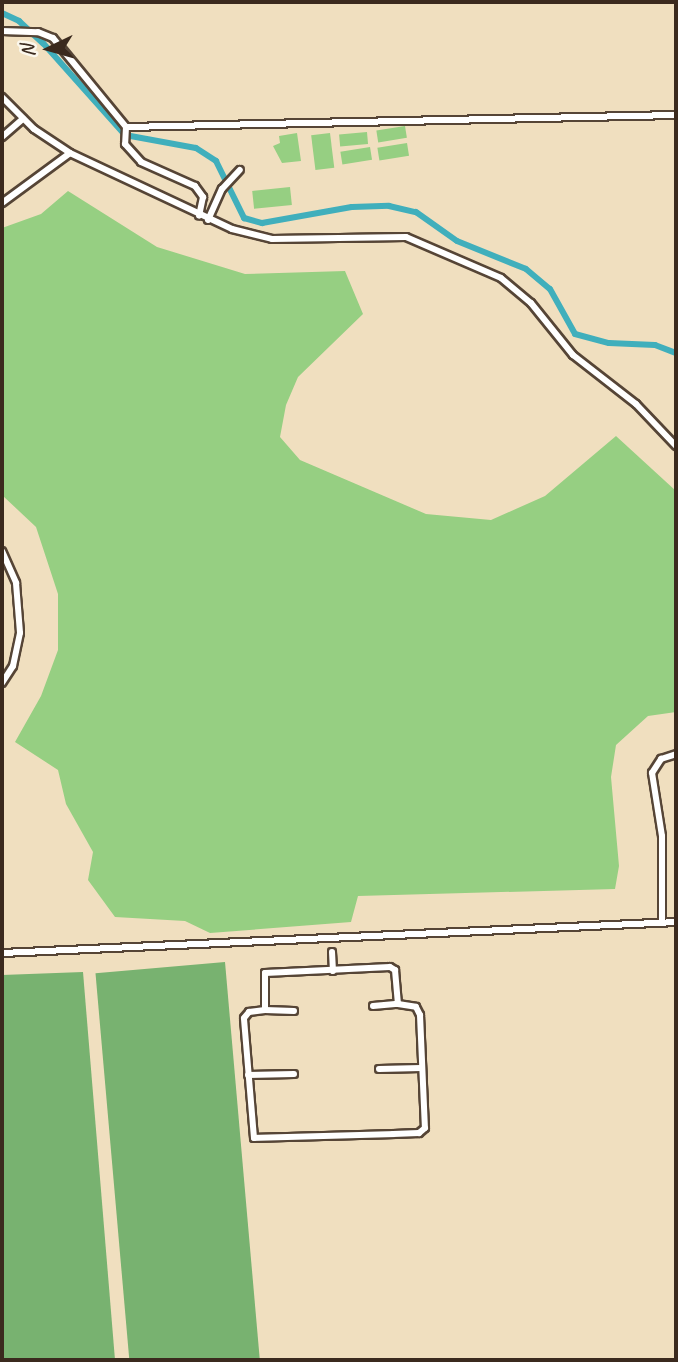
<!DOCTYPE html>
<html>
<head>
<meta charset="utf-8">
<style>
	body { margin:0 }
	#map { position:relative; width:678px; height:1362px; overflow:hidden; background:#f0dfbf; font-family:Caveat,sans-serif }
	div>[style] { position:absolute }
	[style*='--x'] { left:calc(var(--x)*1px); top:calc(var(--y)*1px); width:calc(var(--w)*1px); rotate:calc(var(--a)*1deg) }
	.green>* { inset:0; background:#96cf82; transform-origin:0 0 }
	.forest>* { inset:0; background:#78b270; transform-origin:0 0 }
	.canal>* { height:6px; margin:-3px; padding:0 3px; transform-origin:3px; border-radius:3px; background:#40afbc }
	.roads { filter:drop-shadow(2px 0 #564536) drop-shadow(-2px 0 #564536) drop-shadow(0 2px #564536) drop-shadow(0 -2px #564536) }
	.minor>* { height:6px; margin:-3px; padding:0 3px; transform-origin:3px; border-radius:3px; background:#fff }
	span { translate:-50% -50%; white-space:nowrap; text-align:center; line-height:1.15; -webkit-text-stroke:5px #fbf7ec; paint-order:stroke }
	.frame { position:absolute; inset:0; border:4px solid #3b2a1e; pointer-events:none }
	.north { position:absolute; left:14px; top:14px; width:70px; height:70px; -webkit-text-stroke:5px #fbf7ec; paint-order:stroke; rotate:265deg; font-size:19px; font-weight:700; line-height:28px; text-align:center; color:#3b2a1e }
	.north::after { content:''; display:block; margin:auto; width:24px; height:32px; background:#3b2a1e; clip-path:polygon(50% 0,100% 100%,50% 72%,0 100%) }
</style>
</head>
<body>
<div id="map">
	<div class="green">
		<i style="left:405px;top:126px;width:12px;height:29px;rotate:81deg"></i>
		<i style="left:367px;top:132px;width:12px;height:28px;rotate:85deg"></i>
		<i style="clip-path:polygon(297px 133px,301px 161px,282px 163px,273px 146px,280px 143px,279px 136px)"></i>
		<i style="left:330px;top:133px;width:35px;height:19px;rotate:83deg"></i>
		<i style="left:407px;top:143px;width:13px;height:30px;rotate:81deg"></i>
		<i style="left:370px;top:147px;width:13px;height:30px;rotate:81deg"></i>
		<i style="left:290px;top:187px;width:18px;height:38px;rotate:84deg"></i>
		<i style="clip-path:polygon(68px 191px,157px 247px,245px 274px,345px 271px,363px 314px,298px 377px,286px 405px,280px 437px,300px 460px,426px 514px,491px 520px,545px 496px,616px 436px,676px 491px,676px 712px,648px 716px,616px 745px,611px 777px,619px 866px,615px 889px,358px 896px,351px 922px,210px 933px,185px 921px,115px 917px,88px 880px,93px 852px,66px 804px,58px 770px,15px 742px,41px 696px,58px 650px,58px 594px,36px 527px,2px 495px,2px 228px,41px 214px)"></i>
	</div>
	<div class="forest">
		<i style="left:225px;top:962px;width:399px;height:130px;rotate:85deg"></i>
		<i style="clip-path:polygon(83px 972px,115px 1360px,2px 1360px,2px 975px)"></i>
	</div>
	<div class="canal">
		<i style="--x:2;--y:13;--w:19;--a:25"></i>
		<i style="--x:19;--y:21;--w:33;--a:43"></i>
		<i style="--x:43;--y:43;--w:123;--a:48.3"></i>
		<i style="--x:125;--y:135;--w:72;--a:10.4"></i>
		<i style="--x:196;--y:148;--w:24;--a:33"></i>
		<i style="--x:216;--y:161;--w:64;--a:63.8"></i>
		<i style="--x:244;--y:218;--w:19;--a:16"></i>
		<i style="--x:262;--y:223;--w:91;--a:-10.1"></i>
		<i style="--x:352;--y:207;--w:37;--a:-2"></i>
		<i style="--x:389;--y:206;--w:28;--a:13"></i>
		<i style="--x:416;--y:212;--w:50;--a:35.3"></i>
		<i style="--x:457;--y:241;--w:74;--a:22.1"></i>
		<i style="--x:526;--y:269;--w:31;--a:40"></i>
		<i style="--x:550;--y:289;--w:51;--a:60.9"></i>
		<i style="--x:575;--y:334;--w:35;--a:15"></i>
		<i style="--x:609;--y:343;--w:46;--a:2.5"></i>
		<i style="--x:655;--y:345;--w:22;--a:21"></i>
	</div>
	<div class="roads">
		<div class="minor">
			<i style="--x:2;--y:31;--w:36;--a:2"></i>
			<i style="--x:38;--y:32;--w:16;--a:22"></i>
			<i style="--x:53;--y:38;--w:115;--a:50.6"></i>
			<i style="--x:126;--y:127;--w:550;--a:-1.25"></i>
			<i style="--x:2;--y:97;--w:45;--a:45"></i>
			<i style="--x:34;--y:129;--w:43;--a:33.7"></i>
			<i style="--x:70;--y:153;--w:179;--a:25.1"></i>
			<i style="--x:232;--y:229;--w:41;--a:14"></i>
			<i style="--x:272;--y:239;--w:134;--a:-0.9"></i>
			<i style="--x:406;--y:237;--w:103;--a:23.3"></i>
			<i style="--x:501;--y:278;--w:39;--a:40"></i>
			<i style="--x:531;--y:303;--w:67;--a:51.1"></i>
			<i style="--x:573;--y:355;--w:80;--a:37.9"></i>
			<i style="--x:636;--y:404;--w:58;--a:46.4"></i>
			<i style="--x:126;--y:127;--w:17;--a:93"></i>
			<i style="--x:125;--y:144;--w:24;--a:48"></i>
			<i style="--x:141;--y:162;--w:59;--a:24"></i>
			<i style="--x:195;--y:186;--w:14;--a:54"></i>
			<i style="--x:203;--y:197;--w:19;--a:102"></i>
			<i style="--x:2;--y:137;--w:28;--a:-41"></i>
			<i style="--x:2;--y:203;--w:84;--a:-36.3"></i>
			<i style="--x:208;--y:220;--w:34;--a:-66"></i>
			<i style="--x:222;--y:189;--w:26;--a:-47"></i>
			<i style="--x:2;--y:551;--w:35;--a:66"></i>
			<i style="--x:16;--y:583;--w:50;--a:85.4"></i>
			<i style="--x:20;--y:633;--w:34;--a:102"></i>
			<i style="--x:13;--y:666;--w:20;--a:123"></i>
			<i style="--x:662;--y:923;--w:87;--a:-90"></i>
			<i style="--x:662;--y:836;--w:64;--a:-99"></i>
			<i style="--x:652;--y:773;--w:17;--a:-57"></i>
			<i style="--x:661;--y:759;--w:16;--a:-18"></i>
			<i style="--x:332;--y:952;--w:19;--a:87"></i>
			<i style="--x:2;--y:953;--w:675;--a:-2.63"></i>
			<i style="--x:390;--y:967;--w:6;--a:31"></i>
			<i style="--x:395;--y:970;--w:34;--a:85"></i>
			<i style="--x:398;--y:1004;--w:18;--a:9"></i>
			<i style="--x:416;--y:1007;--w:9;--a:63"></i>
			<i style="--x:420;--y:1015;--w:113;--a:87.5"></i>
			<i style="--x:425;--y:1128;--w:8;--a:140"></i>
			<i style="--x:419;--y:1133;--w:26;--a:178"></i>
			<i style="--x:393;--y:1134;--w:139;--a:178.4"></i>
			<i style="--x:254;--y:1138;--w:120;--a:-94.8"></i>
			<i style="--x:244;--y:1018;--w:8;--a:-50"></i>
			<i style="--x:249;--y:1012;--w:16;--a:-7"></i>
			<i style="--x:265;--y:1010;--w:37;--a:-90"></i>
			<i style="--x:265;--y:973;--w:125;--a:-2.7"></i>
			<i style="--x:373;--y:1006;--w:25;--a:-5"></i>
			<i style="--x:265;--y:1010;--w:29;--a:2"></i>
			<i style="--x:379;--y:1069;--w:42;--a:-1.4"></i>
			<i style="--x:248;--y:1075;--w:46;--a:-1.2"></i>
		</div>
	</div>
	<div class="frame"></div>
	<div class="north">N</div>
</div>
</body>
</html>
